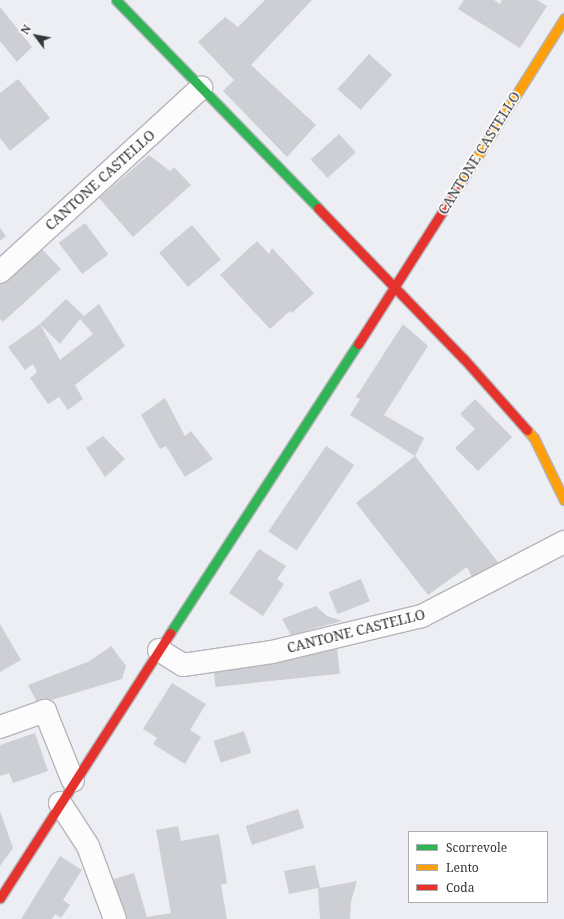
<!DOCTYPE html>
<html>
<head>
<meta charset="utf-8">
<style>
	body { margin:0 }
	#map { position:relative; width:564px; height:919px; overflow:hidden; background:#eceef4; font-family:"Noto Serif",serif }
	div>[style] { position:absolute }
	[style*='--x'] { left:calc(var(--x)*1px); top:calc(var(--y)*1px); width:calc(var(--w)*1px); rotate:calc(var(--a)*1deg) }
	.building>* { inset:0; background:#cecfd4; transform-origin:0 0 }
	.roads { filter:drop-shadow(1px 0 #b4b6ba) drop-shadow(-1px 0 #b4b6ba) drop-shadow(0 1px #b4b6ba) drop-shadow(0 -1px #b4b6ba) }
	.street>* { height:22px; margin:-11px; padding:0 11px; transform-origin:11px; border-radius:11px; background:#fcfcfd }
	.fast>* { height:9px; margin:-4.5px; padding:0 4.5px; transform-origin:4.5px; border-radius:4.5px; background:#30b455 }
	.slow>* { height:9px; margin:-4.5px; padding:0 4.5px; transform-origin:4.5px; border-radius:4.5px; background:#ff9f0a }
	.jam>* { height:9px; margin:-4.5px; padding:0 4.5px; transform-origin:4.5px; border-radius:4.5px; background:#e5322d }
	span { translate:-50% -50%; white-space:nowrap; text-align:center; line-height:1.15; -webkit-text-stroke:3.5px #fff; paint-order:stroke }
	.street-label { font-size:14px; color:#343539 }
	.legend { position:absolute; left:408px; top:831px; width:140px; height:72px; box-sizing:border-box; background:#fff; border:1px solid #aeaeb0; margin:0; padding:5px 7px; list-style:none; font-size:12px; color:#343539 }
	.legend li { display:flex; align-items:center; gap:8px; height:20px }
	.legend b { width:20px; border:1px solid #aeaeb0 }
	.north { position:absolute; left:16px; top:16px; width:40px; height:40px; -webkit-text-stroke:3px #fff; paint-order:stroke; rotate:302deg; font-size:11px; font-weight:700; line-height:16px; text-align:center; color:#343539 }
	.north::after { content:''; display:block; margin:auto; width:14px; height:18px; background:#343539; clip-path:polygon(50% 0,100% 100%,50% 72%,0 100%) }
</style>
</head>
<body>
<div id="map">
	<div class="building">
		<i style="clip-path:polygon(265px 0,312px 0,251px 65px,316px 125px,287px 157px,223px 91px,234px 80px,198px 42px,225px 17px,238px 27px)"></i>
		<i style="clip-path:polygon(464px 0,494px 0,500px 4px,502px 0,537px 0,547px 6px,520px 48px,458px 9px)"></i>
		<i style="clip-path:polygon(0 7px,32px 47px,17px 62px,0 41px)"></i>
		<i style="left:369px;top:54px;width:31px;height:47px;rotate:42deg"></i>
		<i style="clip-path:polygon(18px 79px,50px 118px,10px 151px,0 138px,0 93px)"></i>
		<i style="left:339px;top:134px;width:25px;height:38px;rotate:48deg"></i>
		<i style="clip-path:polygon(149px 155px,170px 171px,174px 167px,191px 185px,133px 237px,99px 198px)"></i>
		<i style="left:85px;top:223px;width:39px;height:33px;rotate:53deg"></i>
		<i style="left:192px;top:225px;width:45px;height:43px;rotate:50deg"></i>
		<i style="clip-path:polygon(0 228px,6px 236px,0 241px)"></i>
		<i style="clip-path:polygon(257px 241px,269px 254px,272px 248px,314px 293px,292px 313px,290px 311px,270px 329px,220px 275px)"></i>
		<i style="clip-path:polygon(37px 244px,61px 269px,3px 322px,0 319px,0 278px)"></i>
		<i style="clip-path:polygon(evenodd,66px 299px,84px 316px,99px 304px,125px 346px,75px 385px,83px 399px,68px 410px,59px 397px,48px 404px,30px 378px,37px 372px,33px 364px,25px 370px,8px 347px,40px 324px,66px 299px,80px 319px,93px 334px,60px 360px,40px 324px,60px 344px,80px 319px)"></i>
		<i style="clip-path:polygon(403px 324px,428px 346px,384px 415px,424px 438px,415px 456px,501px 566px,473px 579px,467px 567px,428px 595px,356px 503px,415px 456px,350px 415px,360px 399px,356px 397px)"></i>
		<i style="clip-path:polygon(165px 398px,185px 436px,191px 431px,213px 459px,185px 477px,166px 446px,160px 449px,141px 415px)"></i>
		<i style="clip-path:polygon(475px 399px,512px 437px,478px 471px,455px 448px,475px 429px,460px 414px)"></i>
		<i style="clip-path:polygon(103px 436px,125px 459px,105px 477px,86px 448px)"></i>
		<i style="left:326px;top:446px;width:34px;height:103px;rotate:34deg"></i>
		<i style="clip-path:polygon(259px 549px,286px 566px,277px 579px,284px 584px,263px 616px,229px 593px)"></i>
		<i style="left:361px;top:579px;width:24px;height:35px;rotate:68deg"></i>
		<i style="clip-path:polygon(316px 606px,327px 616px,342px 621px,291px 635px,282px 619px)"></i>
		<i style="clip-path:polygon(0 624px,21px 660px,0 672px)"></i>
		<i style="clip-path:polygon(111px 646px,126px 666px,122px 679px,38px 704px,28px 685px,90px 661px)"></i>
		<i style="left:337px;top:647px;width:27px;height:125px;rotate:84deg"></i>
		<i style="clip-path:polygon(172px 683px,206px 704px,190px 730px,201px 737px,185px 764px,153px 744px,157px 738px,143px 729px)"></i>
		<i style="left:244px;top:731px;width:23px;height:32px;rotate:72deg"></i>
		<i style="clip-path:polygon(35px 733px,48px 771px,13px 783px,9px 773px,0 776px,0 745px)"></i>
		<i style="left:298px;top:809px;width:20px;height:55px;rotate:72deg"></i>
		<i style="clip-path:polygon(0 811px,13px 848px,0 866px)"></i>
		<i style="clip-path:polygon(178px 826px,181px 841px,219px 834px,227px 883px,221px 885px,227px 919px,120px 919px,107px 881px,134px 873px,147px 917px,171px 913px,156px 830px)"></i>
		<i style="clip-path:polygon(60px 856px,82px 870px,63px 900px,70px 905px,61px 918px,55px 914px,52px 919px,21px 919px)"></i>
		<i style="clip-path:polygon(315px 865px,320px 888px,357px 881px,351px 902px,350px 919px,320px 919px,318px 888px,289px 894px,284px 871px)"></i>
	</div>
	<div class="roads">
		<div class="street">
			<i style="--x:0;--y:272;--w:273;--a:-42.5"></i>
			<i style="--x:159;--y:650;--w:28;--a:32"></i>
			<i style="--x:183;--y:665;--w:90;--a:-8.3"></i>
			<i style="--x:272;--y:652;--w:154;--a:-13.5"></i>
			<i style="--x:422;--y:616;--w:160;--a:-27.5"></i>
			<i style="--x:0;--y:727;--w:48;--a:-19.6"></i>
			<i style="--x:45;--y:711;--w:75;--a:68.2"></i>
			<i style="--x:60;--y:803;--w:51;--a:56.9"></i>
			<i style="--x:88;--y:846;--w:78;--a:69.7"></i>
		</div>
		<div class="fast">
			<i style="--x:116;--y:0;--w:290;--a:45.8"></i>
			<i style="--x:170;--y:633;--w:345;--a:-57"></i>
		</div>
		<div class="slow">
			<i style="--x:458;--y:187;--w:199;--a:-57.8"></i>
			<i style="--x:527;--y:430;--w:11;--a:49"></i>
			<i style="--x:534;--y:438;--w:69;--a:64.2"></i>
		</div>
		<div class="jam">
			<i style="--x:318;--y:208;--w:210;--a:46"></i>
			<i style="--x:464;--y:359;--w:95;--a:48.4"></i>
			<i style="--x:358;--y:344;--w:186;--a:-57.5"></i>
			<i style="--x:0;--y:898;--w:315;--a:-57.3"></i>
		</div>
	</div>
	<div class="street-label">
		<span style="left:479px;top:153px;rotate:-58deg">CANTONE CASTELLO</span>
		<span style="left:100px;top:180px;rotate:-42deg">CANTONE CASTELLO</span>
		<span style="left:356px;top:631px;rotate:-14deg">CANTONE CASTELLO</span>
	</div>
	<ul class="legend">
	<li><b style="height:5px;background:#30b455"></b>Scorrevole</li>
	<li><b style="height:5px;background:#ff9f0a"></b>Lento</li>
	<li><b style="height:5px;background:#e5322d"></b>Coda</li>
	</ul>
	<div class="north">N</div>
</div>
</body>
</html>
